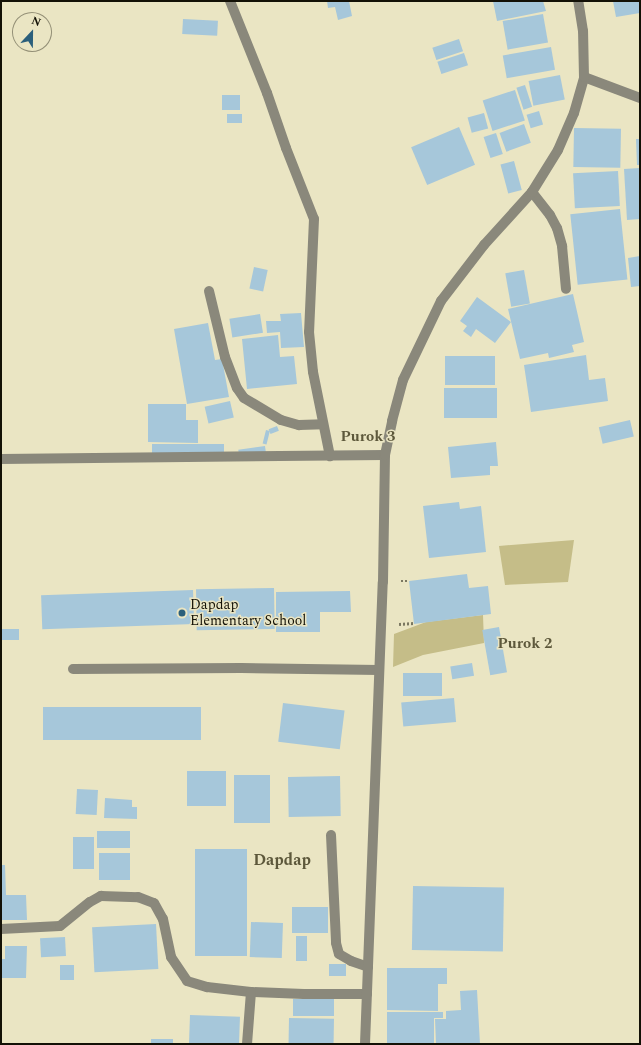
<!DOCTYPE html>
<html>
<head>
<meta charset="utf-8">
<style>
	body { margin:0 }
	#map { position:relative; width:641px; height:1045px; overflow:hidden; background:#eae5c3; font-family:Spectral,serif }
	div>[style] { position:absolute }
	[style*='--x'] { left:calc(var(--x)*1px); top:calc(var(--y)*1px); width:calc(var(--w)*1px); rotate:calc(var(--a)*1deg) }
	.green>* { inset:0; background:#c5bd88 }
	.building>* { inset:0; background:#a6c7da; transform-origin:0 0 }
	.path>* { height:2.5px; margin-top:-1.25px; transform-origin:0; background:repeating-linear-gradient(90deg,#7a7761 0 2px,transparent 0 4px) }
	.minor>* { height:10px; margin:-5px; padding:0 5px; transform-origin:5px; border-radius:5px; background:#8a887b }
	.dots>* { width:11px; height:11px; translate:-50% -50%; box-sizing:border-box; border:2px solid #eae5c3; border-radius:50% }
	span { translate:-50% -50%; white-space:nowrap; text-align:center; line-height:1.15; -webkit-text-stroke:3px #eae5c3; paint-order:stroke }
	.poi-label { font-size:14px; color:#131106 }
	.left { translate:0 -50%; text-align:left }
	.neighbourhood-label { font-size:15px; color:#5d583b; font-weight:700 }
	.quarter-label { font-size:16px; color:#5d583b; font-weight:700 }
	.frame { position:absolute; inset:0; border:2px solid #131106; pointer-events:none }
	.north { position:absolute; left:12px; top:12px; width:40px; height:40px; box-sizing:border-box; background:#eae5c3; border:1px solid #949077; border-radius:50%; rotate:22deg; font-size:11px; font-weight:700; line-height:16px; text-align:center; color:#131106 }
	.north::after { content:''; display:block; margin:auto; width:14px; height:18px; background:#2b5f7b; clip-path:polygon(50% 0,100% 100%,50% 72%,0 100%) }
</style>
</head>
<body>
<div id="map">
	<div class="green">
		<i style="clip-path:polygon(574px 540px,568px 582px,505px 585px,499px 546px)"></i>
		<i style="clip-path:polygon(483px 615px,484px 643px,423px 655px,393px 667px,394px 634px,426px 622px)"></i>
	</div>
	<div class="building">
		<i style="clip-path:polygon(327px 1px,349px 1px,352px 16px,338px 20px,335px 7px,328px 8px)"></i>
		<i style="clip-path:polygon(493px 1px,543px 1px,546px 11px,497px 21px)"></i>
		<i style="clip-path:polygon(613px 1px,639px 1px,640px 13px,616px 17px)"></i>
		<i style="left:543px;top:14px;width:29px;height:41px;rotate:80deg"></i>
		<i style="left:183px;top:19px;width:35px;height:15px;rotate:3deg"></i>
		<i style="left:459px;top:39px;width:13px;height:28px;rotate:72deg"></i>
		<i style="left:551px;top:47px;width:23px;height:49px;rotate:80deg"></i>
		<i style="left:464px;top:53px;width:13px;height:28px;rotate:72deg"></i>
		<i style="left:560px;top:75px;width:25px;height:32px;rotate:79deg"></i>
		<i style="left:525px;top:85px;width:23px;height:9px;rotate:72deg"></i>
		<i style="left:515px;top:90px;width:32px;height:34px;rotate:72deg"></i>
		<i style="left:222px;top:95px;width:18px;height:15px"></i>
		<i style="left:539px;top:111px;width:14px;height:13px;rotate:73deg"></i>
		<i style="left:484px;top:113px;width:16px;height:17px;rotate:75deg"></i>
		<i style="left:242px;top:114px;width:9px;height:15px;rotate:90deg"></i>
		<i style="left:524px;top:124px;width:20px;height:26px;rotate:70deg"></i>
		<i style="left:459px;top:127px;width:41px;height:52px;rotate:67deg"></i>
		<i style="left:574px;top:128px;width:47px;height:39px;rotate:1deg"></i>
		<i style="left:496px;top:133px;width:22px;height:13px;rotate:72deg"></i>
		<i style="clip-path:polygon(636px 139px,640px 139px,640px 165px,637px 165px)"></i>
		<i style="left:514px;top:161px;width:30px;height:14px;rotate:75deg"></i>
		<i style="clip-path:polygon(640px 168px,640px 219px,627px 220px,624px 169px)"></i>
		<i style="left:618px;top:171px;width:35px;height:45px;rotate:87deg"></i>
		<i style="left:620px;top:209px;width:71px;height:50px;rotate:84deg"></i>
		<i style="clip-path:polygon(640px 256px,640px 286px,631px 287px,628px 258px)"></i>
		<i style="left:254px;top:267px;width:14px;height:22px;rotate:12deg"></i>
		<i style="left:524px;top:270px;width:34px;height:19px;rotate:80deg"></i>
		<i style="clip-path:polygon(573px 294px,584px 342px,572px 345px,574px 352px,549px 358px,548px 353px,520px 359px,508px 309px)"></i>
		<i style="clip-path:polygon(477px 297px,511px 322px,495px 343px,476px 329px,471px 337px,463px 331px,467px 326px,460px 321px)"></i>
		<i style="clip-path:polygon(301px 313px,304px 347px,281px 348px,280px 332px,267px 333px,266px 321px,281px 321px,280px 314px)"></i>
		<i style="left:260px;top:314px;width:19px;height:31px;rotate:81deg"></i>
		<i style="clip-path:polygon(208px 323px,215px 360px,222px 359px,229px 397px,187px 404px,174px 329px)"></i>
		<i style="clip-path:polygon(278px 335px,280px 357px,294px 356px,297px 384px,247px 389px,242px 339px)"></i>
		<i style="clip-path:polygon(586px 355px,589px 380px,605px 378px,608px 401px,531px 412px,524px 365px)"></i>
		<i style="left:445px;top:356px;width:50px;height:29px"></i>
		<i style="left:444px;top:388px;width:53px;height:30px"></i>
		<i style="left:230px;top:401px;width:17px;height:26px;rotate:77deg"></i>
		<i style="clip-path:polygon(148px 404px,186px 404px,186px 420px,198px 420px,198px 443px,148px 442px)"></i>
		<i style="left:630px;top:420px;width:17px;height:32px;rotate:77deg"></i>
		<i style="left:277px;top:426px;width:5px;height:9px;rotate:68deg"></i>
		<i style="left:266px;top:430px;width:4px;height:14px;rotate:14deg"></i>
		<i style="clip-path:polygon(496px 442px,498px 466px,490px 466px,490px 475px,451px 478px,448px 447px)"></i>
		<i style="left:152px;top:444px;width:72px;height:10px"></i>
		<i style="left:265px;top:446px;width:7px;height:27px;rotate:82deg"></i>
		<i style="clip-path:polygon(459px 502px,460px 509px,481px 506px,486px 552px,429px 558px,423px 506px)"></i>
		<i style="clip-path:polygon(467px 574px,469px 588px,488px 586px,491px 614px,414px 624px,409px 581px)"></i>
		<i style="left:274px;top:588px;width:41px;height:78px;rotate:89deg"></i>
		<i style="left:193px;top:590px;width:34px;height:152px;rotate:88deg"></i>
		<i style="clip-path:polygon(350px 591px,351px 612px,320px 612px,320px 632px,276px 632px,276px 592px)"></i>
		<i style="left:499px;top:627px;width:46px;height:17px;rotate:80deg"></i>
		<i style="left:2px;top:629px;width:17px;height:11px"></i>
		<i style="left:472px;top:663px;width:13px;height:22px;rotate:81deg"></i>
		<i style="left:403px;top:673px;width:39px;height:23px"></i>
		<i style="left:454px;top:698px;width:24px;height:53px;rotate:85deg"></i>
		<i style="left:283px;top:703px;width:62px;height:39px;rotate:7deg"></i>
		<i style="left:201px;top:707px;width:33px;height:158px;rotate:90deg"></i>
		<i style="left:187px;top:771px;width:39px;height:35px"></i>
		<i style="left:234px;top:775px;width:36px;height:48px"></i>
		<i style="left:340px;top:776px;width:40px;height:52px;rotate:89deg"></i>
		<i style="left:77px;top:789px;width:21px;height:25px;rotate:3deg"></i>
		<i style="clip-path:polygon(105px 798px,132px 800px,132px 807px,137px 807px,137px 819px,104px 818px)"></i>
		<i style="left:97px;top:831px;width:33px;height:17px"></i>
		<i style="left:73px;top:837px;width:21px;height:32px"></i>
		<i style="left:195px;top:849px;width:52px;height:107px"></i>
		<i style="left:99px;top:853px;width:31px;height:27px"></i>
		<i style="clip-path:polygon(1px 865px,5px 865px,6px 895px,26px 895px,27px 920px,1px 920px)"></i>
		<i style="left:413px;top:886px;width:91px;height:64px;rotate:1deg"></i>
		<i style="left:292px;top:907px;width:36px;height:26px"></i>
		<i style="left:251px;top:922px;width:32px;height:35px;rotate:2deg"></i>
		<i style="left:156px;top:924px;width:45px;height:64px;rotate:87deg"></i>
		<i style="left:296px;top:936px;width:11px;height:25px"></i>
		<i style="left:65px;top:937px;width:19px;height:25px;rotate:87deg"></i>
		<i style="clip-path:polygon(5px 946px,27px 946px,26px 978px,1px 978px,1px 959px,5px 959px)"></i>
		<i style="left:329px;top:964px;width:17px;height:12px"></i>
		<i style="left:74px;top:965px;width:15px;height:14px;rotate:90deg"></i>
		<i style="clip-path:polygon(387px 968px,447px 968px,447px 984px,438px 984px,438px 1011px,387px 1010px)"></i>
		<i style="clip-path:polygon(477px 990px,480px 1044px,436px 1044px,435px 1019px,446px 1019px,446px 1011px,461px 1010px,460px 991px)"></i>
		<i style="left:293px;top:999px;width:41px;height:17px"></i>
		<i style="clip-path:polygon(387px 1012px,443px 1012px,443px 1018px,434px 1018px,434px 1044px,387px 1044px)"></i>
		<i style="left:190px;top:1015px;width:50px;height:29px;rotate:2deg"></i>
		<i style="left:289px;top:1018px;width:45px;height:26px;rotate:1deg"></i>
		<i style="left:151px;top:1039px;width:22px;height:5px"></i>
	</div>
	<div class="path">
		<i style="--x:401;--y:581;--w:8;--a:0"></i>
		<i style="--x:399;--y:624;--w:15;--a:-4"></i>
	</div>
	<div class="minor">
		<i style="--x:230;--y:1;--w:99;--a:68.1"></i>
		<i style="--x:267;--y:93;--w:58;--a:70.9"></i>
		<i style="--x:286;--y:148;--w:76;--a:68.5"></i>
		<i style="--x:314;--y:219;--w:113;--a:92.5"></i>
		<i style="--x:309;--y:332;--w:40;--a:84.3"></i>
		<i style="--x:313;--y:372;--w:86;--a:78.6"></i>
		<i style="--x:584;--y:77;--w:60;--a:20.6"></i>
		<i style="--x:532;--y:192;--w:29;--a:52"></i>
		<i style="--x:550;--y:215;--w:15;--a:62"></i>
		<i style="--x:557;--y:228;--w:19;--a:74"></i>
		<i style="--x:562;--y:246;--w:43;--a:84.7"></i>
		<i style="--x:209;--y:291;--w:68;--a:76.4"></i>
		<i style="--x:225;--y:357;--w:33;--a:69"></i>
		<i style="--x:237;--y:388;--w:12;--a:55"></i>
		<i style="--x:244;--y:398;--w:43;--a:30.7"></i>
		<i style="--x:281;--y:420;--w:19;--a:16"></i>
		<i style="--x:299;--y:425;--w:24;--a:-2"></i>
		<i style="--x:1;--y:459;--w:384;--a:-0.6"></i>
		<i style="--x:73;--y:669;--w:168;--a:-0.3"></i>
		<i style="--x:241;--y:668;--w:138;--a:0.8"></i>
		<i style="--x:331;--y:835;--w:108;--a:87.3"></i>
		<i style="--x:336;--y:943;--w:11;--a:75"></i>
		<i style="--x:339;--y:954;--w:14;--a:30"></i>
		<i style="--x:351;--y:961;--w:18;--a:19"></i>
		<i style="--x:1;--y:929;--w:59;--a:-2.9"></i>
		<i style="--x:60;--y:926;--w:38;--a:-39"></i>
		<i style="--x:90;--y:902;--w:13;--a:-29"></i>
		<i style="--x:101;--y:896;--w:37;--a:2"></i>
		<i style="--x:138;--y:897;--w:17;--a:21"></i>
		<i style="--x:154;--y:903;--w:18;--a:61"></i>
		<i style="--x:163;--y:919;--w:39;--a:78"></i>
		<i style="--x:171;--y:957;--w:29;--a:56"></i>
		<i style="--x:187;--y:981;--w:21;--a:17"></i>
		<i style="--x:207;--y:987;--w:44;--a:6.5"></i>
		<i style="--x:251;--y:992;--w:53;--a:2.2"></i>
		<i style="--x:304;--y:994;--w:63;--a:0"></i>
		<i style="--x:247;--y:1044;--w:52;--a:-85.6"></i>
		<i style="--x:365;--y:1044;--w:462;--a:-87.8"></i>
		<i style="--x:383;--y:582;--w:127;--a:-89.1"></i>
		<i style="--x:385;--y:455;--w:35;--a:-78"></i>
		<i style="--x:392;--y:421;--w:42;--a:-75"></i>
		<i style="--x:403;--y:380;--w:88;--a:-64.3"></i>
		<i style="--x:441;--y:301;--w:71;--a:-52.5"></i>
		<i style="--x:484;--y:245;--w:72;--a:-47.8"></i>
		<i style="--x:532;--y:192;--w:49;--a:-58.2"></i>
		<i style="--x:558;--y:150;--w:40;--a:-66.6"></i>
		<i style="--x:574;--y:113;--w:37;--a:-74"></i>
		<i style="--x:584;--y:77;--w:46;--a:-91.2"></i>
		<i style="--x:583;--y:31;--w:30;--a:-99"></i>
	</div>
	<div class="dots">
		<i style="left:182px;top:613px;background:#2b5f7b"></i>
	</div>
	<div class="poi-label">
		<span class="left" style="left:190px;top:613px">Dapdap<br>Elementary School</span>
	</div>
	<div class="neighbourhood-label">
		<span style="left:368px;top:437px">Purok 3</span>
		<span style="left:525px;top:644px">Purok 2</span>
	</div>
	<div class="quarter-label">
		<span style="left:282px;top:860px">Dapdap</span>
	</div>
	<div class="frame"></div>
	<div class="north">N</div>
</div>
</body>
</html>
